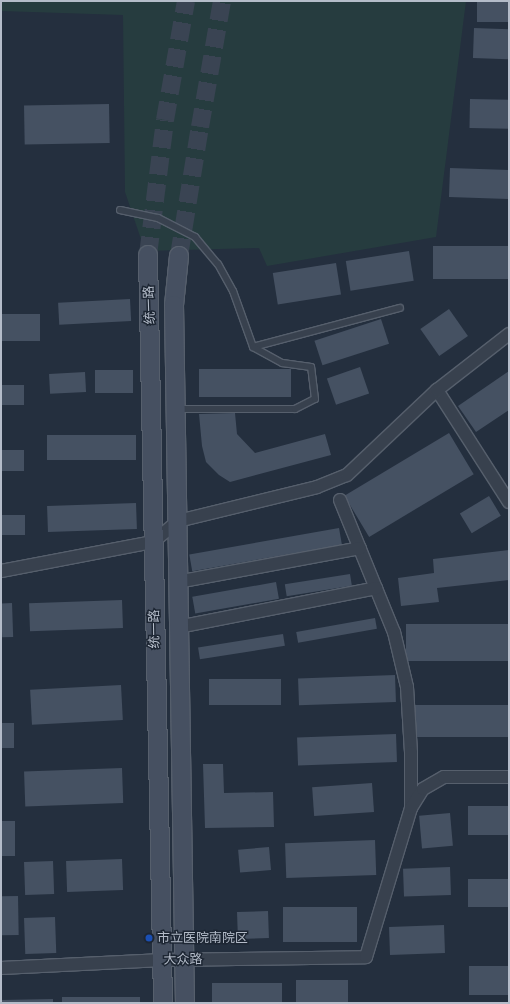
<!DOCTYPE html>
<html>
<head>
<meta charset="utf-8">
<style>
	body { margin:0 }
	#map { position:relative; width:510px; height:1004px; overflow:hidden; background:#242f3e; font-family:Roboto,"Noto Sans SC",sans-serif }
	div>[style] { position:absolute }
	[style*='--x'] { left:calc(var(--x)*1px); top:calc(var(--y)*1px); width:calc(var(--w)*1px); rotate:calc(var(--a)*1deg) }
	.green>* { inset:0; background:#263c3f }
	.building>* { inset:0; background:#455162; transform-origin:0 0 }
	.secondary-tunnel>* { height:18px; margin-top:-9px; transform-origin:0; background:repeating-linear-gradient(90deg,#3a4453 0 18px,transparent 0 27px) }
	.roads { filter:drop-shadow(1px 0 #565f6c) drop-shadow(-1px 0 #565f6c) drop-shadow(0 1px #565f6c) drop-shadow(0 -1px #565f6c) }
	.lane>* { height:6px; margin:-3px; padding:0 3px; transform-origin:3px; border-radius:3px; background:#38414e }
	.street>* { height:12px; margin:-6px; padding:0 6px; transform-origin:6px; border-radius:6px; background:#38414e }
	.secondary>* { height:18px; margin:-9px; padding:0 9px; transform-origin:9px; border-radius:9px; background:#465061 }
	.dots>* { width:11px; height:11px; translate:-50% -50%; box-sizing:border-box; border:2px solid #1d2633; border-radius:50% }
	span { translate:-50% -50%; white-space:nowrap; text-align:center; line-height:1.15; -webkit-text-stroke:3px #1d2633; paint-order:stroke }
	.street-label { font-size:13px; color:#b4bcc9 }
	.poi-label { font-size:13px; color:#b4bcc9 }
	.left { translate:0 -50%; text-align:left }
	.frame { position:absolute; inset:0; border:2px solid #b4bcc9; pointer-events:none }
</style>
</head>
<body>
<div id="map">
	<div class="green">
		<i style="clip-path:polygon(1px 1px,466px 1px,436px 237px,267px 266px,259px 248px,145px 251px,125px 192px,123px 15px,1px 11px)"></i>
	</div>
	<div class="building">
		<i style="left:477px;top:1px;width:32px;height:21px"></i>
		<i style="left:474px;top:28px;width:35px;height:30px;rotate:2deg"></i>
		<i style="left:470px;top:99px;width:39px;height:29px;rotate:1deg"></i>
		<i style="left:109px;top:104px;width:39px;height:85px;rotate:89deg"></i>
		<i style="left:450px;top:168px;width:59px;height:29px;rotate:2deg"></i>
		<i style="left:509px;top:246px;width:33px;height:76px;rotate:90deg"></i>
		<i style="left:409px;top:251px;width:30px;height:64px;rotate:81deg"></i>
		<i style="left:336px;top:263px;width:32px;height:64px;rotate:81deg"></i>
		<i style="left:130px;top:299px;width:22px;height:72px;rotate:87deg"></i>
		<i style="left:449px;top:309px;width:33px;height:35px;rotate:55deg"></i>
		<i style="left:1px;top:314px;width:39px;height:27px"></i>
		<i style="left:381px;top:319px;width:26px;height:70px;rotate:72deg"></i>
		<i style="left:360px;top:367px;width:28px;height:35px;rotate:71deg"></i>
		<i style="left:199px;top:369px;width:92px;height:28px"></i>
		<i style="left:133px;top:370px;width:23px;height:38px;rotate:90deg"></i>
		<i style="clip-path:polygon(509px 371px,509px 410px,476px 432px,458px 406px)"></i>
		<i style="left:85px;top:372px;width:20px;height:36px;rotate:87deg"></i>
		<i style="left:24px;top:385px;width:20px;height:23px;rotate:90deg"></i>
		<i style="clip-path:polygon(235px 413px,237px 434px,255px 453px,325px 434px,331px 455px,230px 482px,219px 475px,206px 462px,202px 446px,199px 414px)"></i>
		<i style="left:449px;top:433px;width:48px;height:122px;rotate:59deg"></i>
		<i style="left:136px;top:435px;width:25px;height:89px;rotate:90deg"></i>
		<i style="left:24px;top:450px;width:21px;height:23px;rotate:90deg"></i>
		<i style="left:489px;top:496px;width:23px;height:34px;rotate:59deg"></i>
		<i style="left:136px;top:503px;width:26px;height:89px;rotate:88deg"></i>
		<i style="left:1px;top:515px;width:24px;height:20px"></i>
		<i style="left:339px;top:528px;width:17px;height:152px;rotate:80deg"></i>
		<i style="clip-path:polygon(509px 550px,509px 580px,437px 588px,439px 602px,401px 606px,398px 578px,434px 573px,433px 559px)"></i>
		<i style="left:350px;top:574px;width:12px;height:66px;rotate:81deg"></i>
		<i style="left:276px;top:582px;width:17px;height:85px;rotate:80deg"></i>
		<i style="left:122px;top:600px;width:28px;height:93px;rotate:88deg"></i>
		<i style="left:12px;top:603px;width:34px;height:11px;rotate:88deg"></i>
		<i style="left:375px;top:618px;width:11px;height:80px;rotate:80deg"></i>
		<i style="left:509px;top:624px;width:37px;height:103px;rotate:90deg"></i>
		<i style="left:283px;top:634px;width:12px;height:86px;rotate:81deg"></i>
		<i style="left:395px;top:675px;width:27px;height:97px;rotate:88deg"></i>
		<i style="left:281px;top:679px;width:26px;height:72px;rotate:90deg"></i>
		<i style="left:121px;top:685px;width:35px;height:91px;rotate:87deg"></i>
		<i style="left:509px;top:705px;width:32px;height:94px;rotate:90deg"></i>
		<i style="left:1px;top:723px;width:13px;height:25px"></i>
		<i style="left:396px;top:734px;width:28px;height:99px;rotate:88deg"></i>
		<i style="clip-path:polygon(203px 764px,223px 764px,224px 793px,273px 792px,274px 827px,205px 828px)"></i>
		<i style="left:122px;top:768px;width:35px;height:98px;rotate:88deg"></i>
		<i style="left:372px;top:783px;width:29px;height:60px;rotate:86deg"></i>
		<i style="left:509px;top:806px;width:29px;height:41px;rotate:90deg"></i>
		<i style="left:450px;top:813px;width:33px;height:31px;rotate:85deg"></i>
		<i style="left:1px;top:821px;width:14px;height:35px"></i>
		<i style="left:375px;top:840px;width:35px;height:90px;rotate:88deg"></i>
		<i style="left:269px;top:847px;width:23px;height:31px;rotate:85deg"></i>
		<i style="left:122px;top:859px;width:31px;height:56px;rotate:88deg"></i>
		<i style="left:53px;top:861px;width:33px;height:29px;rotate:88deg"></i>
		<i style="left:450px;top:867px;width:28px;height:47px;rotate:88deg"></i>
		<i style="left:509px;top:879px;width:28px;height:41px;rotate:90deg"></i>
		<i style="left:18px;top:896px;width:39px;height:17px;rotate:89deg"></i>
		<i style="left:357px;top:907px;width:35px;height:74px;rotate:90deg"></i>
		<i style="left:268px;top:911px;width:27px;height:31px;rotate:88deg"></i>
		<i style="left:55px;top:917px;width:36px;height:31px;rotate:88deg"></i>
		<i style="left:444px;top:925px;width:28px;height:55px;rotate:88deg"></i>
		<i style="left:509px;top:966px;width:29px;height:40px;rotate:90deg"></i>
		<i style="left:348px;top:980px;width:23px;height:52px;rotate:90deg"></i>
		<i style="left:212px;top:983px;width:70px;height:20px"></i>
		<i style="left:62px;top:997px;width:78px;height:6px"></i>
		<i style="clip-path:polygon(53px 999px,53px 1003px,1px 1003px,1px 1000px)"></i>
	</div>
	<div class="secondary-tunnel">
		<i style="--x:148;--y:255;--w:136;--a:-82.8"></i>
		<i style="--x:165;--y:120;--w:121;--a:-80"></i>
		<i style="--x:179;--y:256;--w:131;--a:-80.8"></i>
		<i style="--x:200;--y:127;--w:128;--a:-80.1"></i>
	</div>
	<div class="roads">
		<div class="lane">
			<i style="--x:120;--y:210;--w:39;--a:12"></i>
			<i style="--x:158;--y:218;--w:42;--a:27.2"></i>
			<i style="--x:195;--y:237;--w:35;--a:50"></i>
			<i style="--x:218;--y:264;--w:31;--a:61"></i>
			<i style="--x:233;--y:291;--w:59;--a:70.3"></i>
			<i style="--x:253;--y:347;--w:152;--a:-14.9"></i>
			<i style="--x:178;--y:409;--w:117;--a:0"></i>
			<i style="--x:295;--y:409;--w:22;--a:-27"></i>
			<i style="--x:315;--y:399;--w:32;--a:-97"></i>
			<i style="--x:311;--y:367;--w:29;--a:-172"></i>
			<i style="--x:282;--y:363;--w:33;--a:-151"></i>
		</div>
		<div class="street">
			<i style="--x:437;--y:390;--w:133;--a:57.3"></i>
			<i style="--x:340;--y:500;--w:143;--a:67.8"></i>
			<i style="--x:394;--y:632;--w:57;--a:76.7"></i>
			<i style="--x:407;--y:687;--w:66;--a:86.5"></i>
			<i style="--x:411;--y:753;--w:55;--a:90"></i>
			<i style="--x:1;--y:571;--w:155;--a:-10.8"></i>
			<i style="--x:153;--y:542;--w:33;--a:-40"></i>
			<i style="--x:178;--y:521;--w:143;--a:-13.7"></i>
			<i style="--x:317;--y:487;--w:32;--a:-22"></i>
			<i style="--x:347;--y:475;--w:124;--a:-43.4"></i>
			<i style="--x:437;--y:390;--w:91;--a:-37.9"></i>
			<i style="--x:177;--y:582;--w:186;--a:-10.5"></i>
			<i style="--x:178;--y:627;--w:202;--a:-11.1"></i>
			<i style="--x:1;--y:968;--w:162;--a:-2.8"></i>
			<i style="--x:163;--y:960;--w:203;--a:-0.8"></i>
			<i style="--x:366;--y:957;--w:156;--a:-73.2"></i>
			<i style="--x:411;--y:808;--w:22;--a:-58"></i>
			<i style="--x:423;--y:789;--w:24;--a:-30"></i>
			<i style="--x:444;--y:777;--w:65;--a:0"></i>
		</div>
		<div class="secondary">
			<i style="--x:148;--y:255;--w:748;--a:88.85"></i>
			<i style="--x:179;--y:256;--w:49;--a:95.8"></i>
			<i style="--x:174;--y:305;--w:698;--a:89.1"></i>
		</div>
	</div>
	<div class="dots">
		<i style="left:149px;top:938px;background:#1a4fb4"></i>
	</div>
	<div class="street-label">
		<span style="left:150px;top:305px;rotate:-92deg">统一路</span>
		<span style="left:155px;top:629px;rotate:-91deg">统一路</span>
		<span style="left:183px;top:960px;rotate:-1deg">大众路</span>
	</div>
	<div class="poi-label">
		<span class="left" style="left:157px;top:938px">市立医院南院区</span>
	</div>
	<div class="frame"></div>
</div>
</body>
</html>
